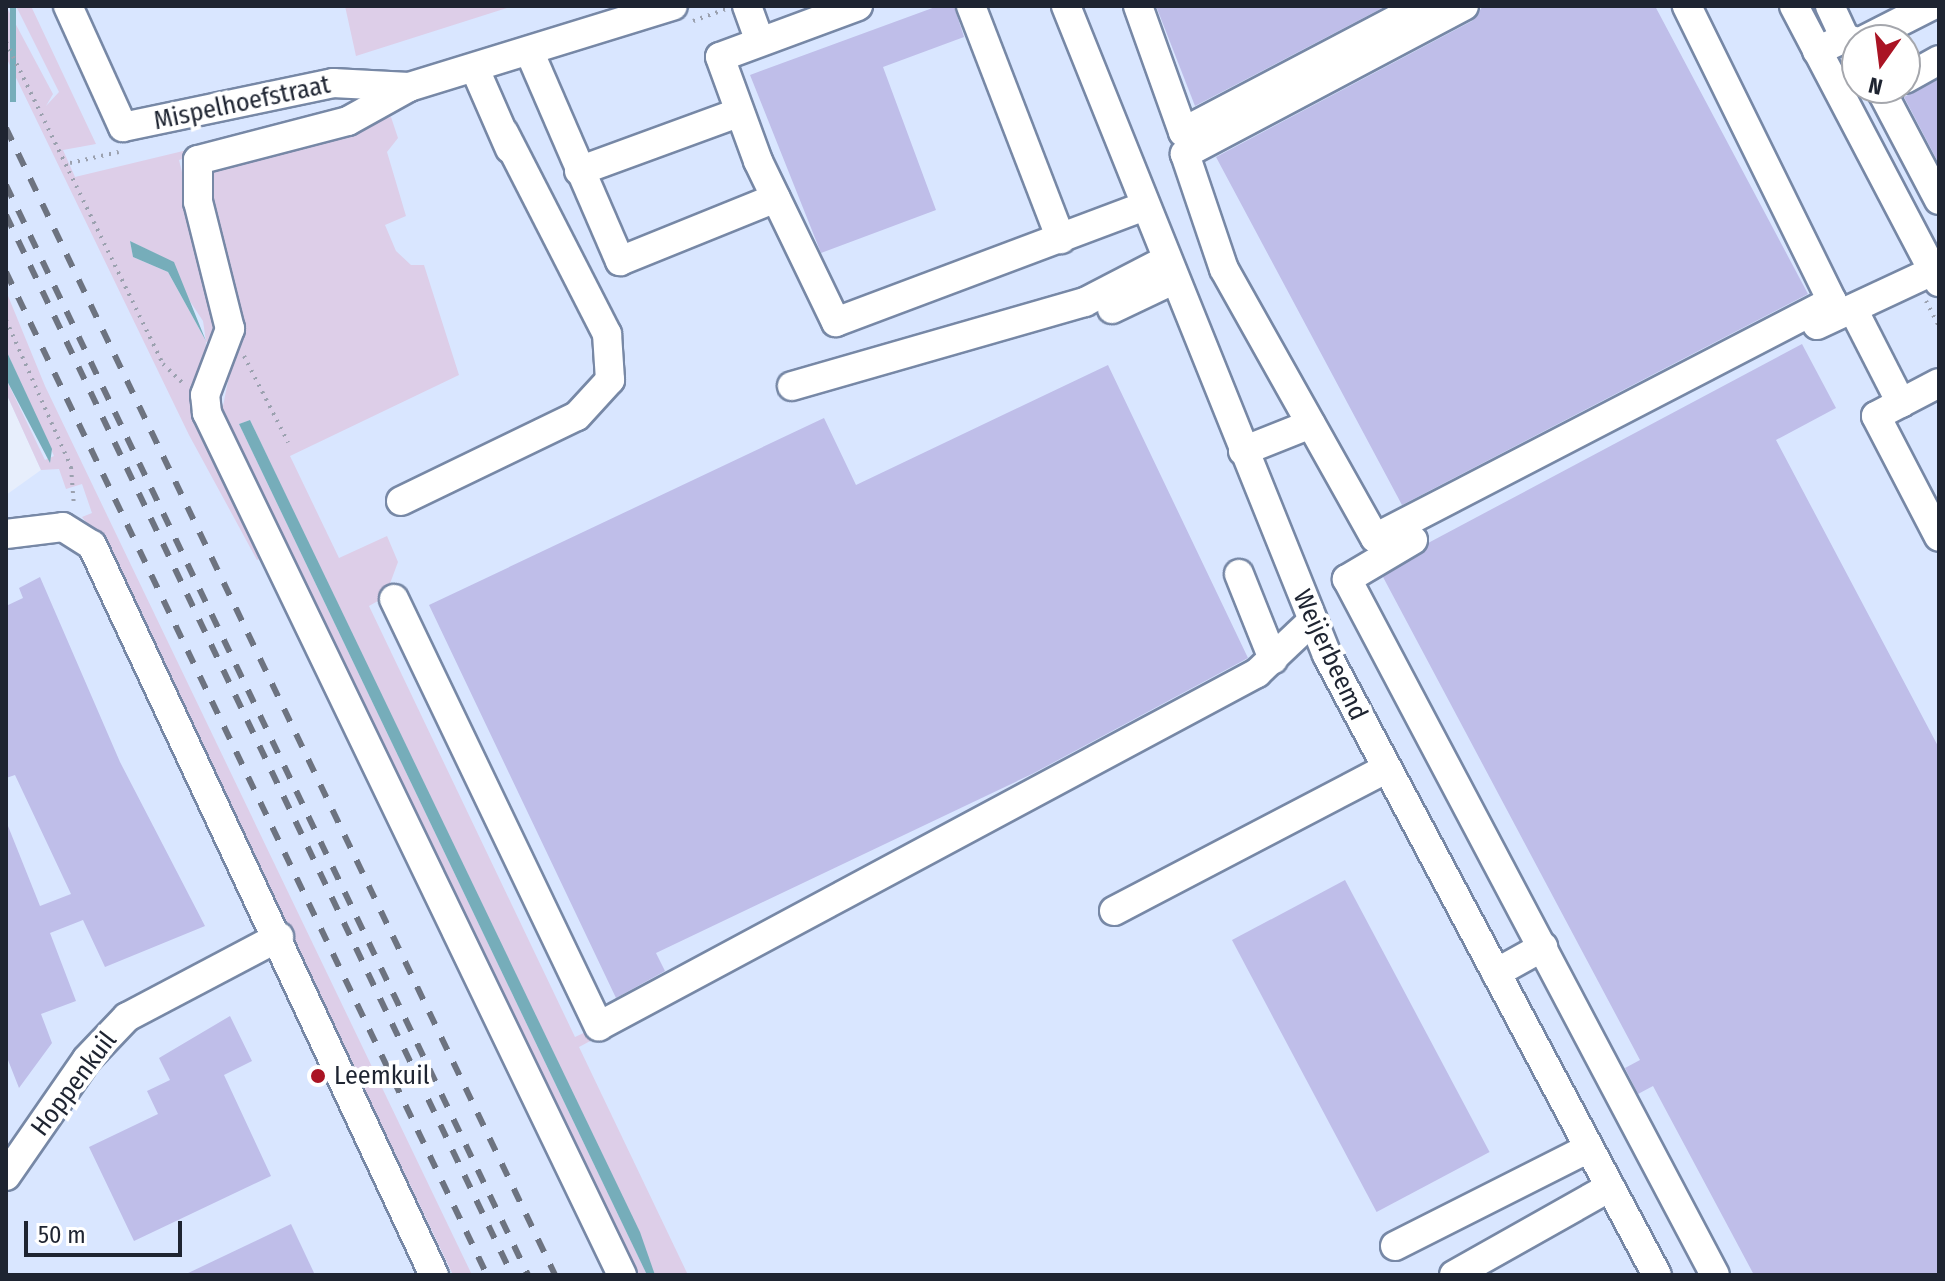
<!DOCTYPE html>
<html>
<head>
<meta charset="utf-8">
<style>
	body { margin:0 }
	#map { position:relative; width:1945px; height:1281px; overflow:hidden; background:#e7eefc; font-family:"Fira Sans Condensed",sans-serif }
	div>[style] { position:absolute }
	[style*='--x'] { left:calc(var(--x)*1px); top:calc(var(--y)*1px); width:calc(var(--w)*1px); rotate:calc(var(--a)*1deg) }
	.built>* { inset:0; background:#d9e6ff }
	.green>* { inset:0; background:#ddcee8 }
	.water>* { inset:0; background:#76adba; transform-origin:0 0 }
	.building>* { inset:0; background:#bfbee9; transform-origin:0 0 }
	.path>* { height:4px; margin-top:-2px; transform-origin:0; background:repeating-linear-gradient(90deg,#9ba1af 0 2px,transparent 0 8px) }
	.roads { filter:drop-shadow(2px 0 #7788a6) drop-shadow(-2px 0 #7788a6) drop-shadow(0 2px #7788a6) drop-shadow(0 -2px #7788a6) }
	.minor>* { height:28px; margin:-14px; padding:0 14px; transform-origin:14px; border-radius:14px; background:#fff }
	.rail>* { height:6px; margin-top:-3px; transform-origin:0; background:repeating-linear-gradient(90deg,#6d7380 0 14px,transparent 0 28px) }
	.dots>* { width:22px; height:22px; translate:-50% -50%; box-sizing:border-box; border:4px solid #fff; border-radius:50% }
	span { translate:-50% -50%; white-space:nowrap; text-align:center; line-height:1.15; -webkit-text-stroke:8px #fff; paint-order:stroke }
	.street-label { font-size:26px; color:#1e2431 }
	.poi-label { font-size:26px; color:#1e2431 }
	.left { translate:0 -50%; text-align:left }
	.frame { position:absolute; inset:0; border:8px solid #1e2431; pointer-events:none }
	.north { position:absolute; left:1841px; top:24px; width:80px; height:80px; box-sizing:border-box; background:#fff; border:2px solid #a5a7ad; border-radius:50%; rotate:194deg; font-size:22px; font-weight:700; line-height:32px; text-align:center; color:#1e2431 }
	.north::after { content:''; display:block; margin:auto; width:28px; height:36px; background:#aa1424; clip-path:polygon(50% 0,100% 100%,50% 72%,0 100%) }
	.scale { position:absolute; left:24px; top:1221px; width:158px; height:36px; box-sizing:border-box; border:4px solid #1e2431; border-top:0; padding-left:10px; font-size:24px; line-height:28px; white-space:nowrap; color:#1e2431; -webkit-text-stroke:6px #fff; paint-order:stroke }
</style>
</head>
<body>
<div id="map">
	<div class="built">
		<i style="clip-path:polygon(evenodd,6px 6px,1939px 6px,1939px 1275px,6px 1275px,6px 495px,41px 470px,6px 393px,6px 6px,1857px 40px,1905px 40px,1905px 88px,1857px 88px,1857px 40px)"></i>
	</div>
	<div class="green">
		<i style="clip-path:polygon(evenodd,6px 6px,53px 94px,46px 106px,59px 92px,16px 6px,31px 6px,96px 144px,63px 150px,75px 177px,346px 112px,179px 160px,223px 337px,206px 342px,204px 378px,190px 398px,264px 557px,257px 560px,189px 435px,6px 57px,6px 6px,130px 241px,160px 256px,203px 321px,206px 341px,168px 272px,133px 257px,130px 241px)"></i>
		<i style="clip-path:polygon(345px 6px,513px 6px,356px 56px)"></i>
		<i style="clip-path:polygon(391px 117px,398px 138px,387px 152px,406px 216px,385px 225px,396px 251px,411px 265px,424px 265px,459px 375px,290px 456px,339px 558px,387px 536px,398px 562px,385px 597px,369px 606px,575px 1037px,590px 1030px,594px 1039px,579px 1047px,688px 1275px,655px 1275px,250px 420px,239px 424px,647px 1275px,634px 1275px,221px 416px,238px 331px,205px 199px,213px 197px,205px 163px)"></i>
		<i style="clip-path:polygon(6px 291px,45px 386px,472px 1275px,453px 1275px,109px 552px,82px 517px,92px 513px,82px 484px,66px 489px,59px 469px,41px 470px,6px 393px,6px 379px,45px 460px,54px 456px,6px 350px)"></i>
	</div>
	<div class="water">
		<i style="left:10px;top:6px;width:6px;height:96px"></i>
		<i style="clip-path:polygon(130px 241px,174px 262px,206px 341px,168px 272px,133px 257px)"></i>
		<i style="clip-path:polygon(6px 350px,52px 449px,50px 463px,6px 379px)"></i>
		<i style="clip-path:polygon(250px 420px,640px 1232px,655px 1275px,647px 1275px,239px 424px)"></i>
	</div>
	<div class="building">
		<i style="clip-path:polygon(938px 6px,954px 6px,964px 37px,883px 67px,936px 210px,821px 253px,750px 75px)"></i>
		<i style="clip-path:polygon(1156px 6px,1386px 6px,1195px 106px)"></i>
		<i style="clip-path:polygon(1483px 6px,1655px 6px,1808px 294px,1402px 505px,1216px 157px,1472px 21px)"></i>
		<i style="clip-path:polygon(1939px 79px,1939px 164px,1904px 97px)"></i>
		<i style="clip-path:polygon(1802px 344px,1836px 408px,1776px 440px,1939px 748px,1939px 1275px,1754px 1275px,1653px 1086px,1638px 1094px,1625px 1068px,1640px 1060px,1383px 577px,1430px 542px)"></i>
		<i style="clip-path:polygon(1108px 365px,1248px 658px,1032px 774px,656px 953px,665px 971px,616px 998px,429px 605px,824px 418px,856px 485px)"></i>
		<i style="clip-path:polygon(40px 577px,120px 762px,205px 926px,105px 967px,83px 920px,50px 933px,76px 1001px,41px 1014px,52px 1043px,19px 1088px,6px 1055px,6px 821px,40px 906px,71px 894px,15px 775px,6px 778px,6px 606px,23px 598px,19px 588px)"></i>
		<i style="left:1345px;top:880px;width:308px;height:128px;rotate:62deg"></i>
		<i style="clip-path:polygon(230px 1016px,252px 1061px,224px 1075px,271px 1176px,134px 1241px,89px 1147px,158px 1114px,147px 1091px,170px 1080px,159px 1058px)"></i>
		<i style="clip-path:polygon(291px 1224px,315px 1275px,184px 1275px)"></i>
	</div>
	<div class="path">
		<i style="--x:693;--y:21;--w:35;--a:-20"></i>
		<i style="--x:6;--y:42;--w:358;--a:64"></i>
		<i style="--x:163;--y:364;--w:28;--a:44"></i>
		<i style="--x:70;--y:163;--w:50;--a:-12.7"></i>
		<i style="--x:1926;--y:301;--w:28;--a:63"></i>
		<i style="--x:6;--y:320;--w:161;--a:66.1"></i>
		<i style="--x:71;--y:467;--w:40;--a:85.7"></i>
		<i style="--x:244;--y:356;--w:97;--a:62.9"></i>
	</div>
	<div class="roads">
		<div class="minor">
			<i style="--x:68;--y:6;--w:133;--a:65.6"></i>
			<i style="--x:123;--y:127;--w:215;--a:-11.8"></i>
			<i style="--x:333;--y:83;--w:76;--a:3"></i>
			<i style="--x:747;--y:6;--w:38;--a:70"></i>
			<i style="--x:858;--y:6;--w:147;--a:159.7"></i>
			<i style="--x:720;--y:57;--w:111;--a:69.9"></i>
			<i style="--x:758;--y:161;--w:179;--a:64.2"></i>
			<i style="--x:836;--y:322;--w:329;--a:-20.6"></i>
			<i style="--x:971;--y:6;--w:250;--a:68.9"></i>
			<i style="--x:1066;--y:6;--w:700;--a:68.09"></i>
			<i style="--x:1327;--y:655;--w:702;--a:61.98"></i>
			<i style="--x:1138;--y:6;--w:134;--a:70.3"></i>
			<i style="--x:1183;--y:132;--w:270;--a:-27.8"></i>
			<i style="--x:1464;--y:6;--w:316;--a:152.1"></i>
			<i style="--x:1185;--y:154;--w:121;--a:71.3"></i>
			<i style="--x:1224;--y:269;--w:308;--a:60.7"></i>
			<i style="--x:1375;--y:538;--w:515;--a:-27.41"></i>
			<i style="--x:1832;--y:301;--w:329;--a:-116.2"></i>
			<i style="--x:1794;--y:6;--w:312;--a:62.3"></i>
			<i style="--x:1830;--y:6;--w:35;--a:65"></i>
			<i style="--x:1864;--y:40;--w:75;--a:-26.9"></i>
			<i style="--x:1817;--y:51;--w:31;--a:-25"></i>
			<i style="--x:1845;--y:38;--w:13;--a:18"></i>
			<i style="--x:530;--y:53;--w:227;--a:66.6"></i>
			<i style="--x:620;--y:261;--w:168;--a:-22"></i>
			<i style="--x:475;--y:69;--w:87;--a:66.4"></i>
			<i style="--x:1905;--y:79;--w:39;--a:-29"></i>
			<i style="--x:1890;--y:88;--w:9;--a:153"></i>
			<i style="--x:1882;--y:92;--w:122;--a:62.2"></i>
			<i style="--x:579;--y:171;--w:171;--a:-20.1"></i>
			<i style="--x:1112;--y:309;--w:68;--a:-25.4"></i>
			<i style="--x:1856;--y:315;--w:99;--a:62.9"></i>
			<i style="--x:1817;--y:325;--w:128;--a:-25"></i>
			<i style="--x:1939;--y:383;--w:71;--a:152.4"></i>
			<i style="--x:1876;--y:416;--w:136;--a:62.5"></i>
			<i style="--x:792;--y:386;--w:305;--a:-16"></i>
			<i style="--x:1085;--y:302;--w:91;--a:-27.4"></i>
			<i style="--x:1243;--y:451;--w:73;--a:-21.7"></i>
			<i style="--x:401;--y:501;--w:195;--a:-25.8"></i>
			<i style="--x:577;--y:416;--w:49;--a:-47.5"></i>
			<i style="--x:610;--y:380;--w:46;--a:-93.7"></i>
			<i style="--x:607;--y:334;--w:226;--a:-117.1"></i>
			<i style="--x:6;--y:534;--w:57;--a:-7"></i>
			<i style="--x:63;--y:527;--w:34;--a:32"></i>
			<i style="--x:92;--y:545;--w:806;--a:64.9"></i>
			<i style="--x:1413;--y:540;--w:77;--a:149.4"></i>
			<i style="--x:1347;--y:579;--w:787;--a:62.13"></i>
			<i style="--x:1239;--y:574;--w:92;--a:68.2"></i>
			<i style="--x:394;--y:599;--w:474;--a:64.4"></i>
			<i style="--x:599;--y:1026;--w:747;--a:-28.21"></i>
			<i style="--x:1257;--y:673;--w:76;--a:-43.4"></i>
			<i style="--x:1114;--y:911;--w:307;--a:-27.6"></i>
			<i style="--x:1496;--y:973;--w:54;--a:-29"></i>
			<i style="--x:6;--y:1176;--w:142;--a:-55.3"></i>
			<i style="--x:87;--y:1059;--w:58;--a:-46.4"></i>
			<i style="--x:127;--y:1017;--w:172;--a:-27.8"></i>
			<i style="--x:1395;--y:1246;--w:217;--a:-26.8"></i>
			<i style="--x:622;--y:1275;--w:957;--a:-115.71"></i>
			<i style="--x:207;--y:413;--w:18;--a:-96"></i>
			<i style="--x:205;--y:395;--w:71;--a:-69.3"></i>
			<i style="--x:230;--y:329;--w:131;--a:-104.1"></i>
			<i style="--x:198;--y:202;--w:42;--a:-90"></i>
			<i style="--x:198;--y:160;--w:155;--a:-14.6"></i>
			<i style="--x:348;--y:121;--w:70;--a:-29.1"></i>
			<i style="--x:409;--y:87;--w:276;--a:-17.1"></i>
			<i style="--x:1454;--y:1275;--w:179;--a:-29.4"></i>
		</div>
	</div>
	<div class="rail">
		<i style="--x:6;--y:128;--w:1272;--a:64.42"></i>
		<i style="--x:6;--y:185;--w:1209;--a:64.41"></i>
		<i style="--x:6;--y:215;--w:1175;--a:64.48"></i>
		<i style="--x:6;--y:272;--w:1112;--a:64.38"></i>
	</div>
	<div class="dots">
		<i style="left:318px;top:1076px;background:#aa1424"></i>
	</div>
	<div class="street-label">
		<span style="left:242px;top:103px;rotate:-12deg">Mispelhoefstraat</span>
		<span style="left:1330px;top:655px;rotate:65deg">Weijerbeemd</span>
		<span style="left:74px;top:1084px;rotate:-53deg">Hoppenkuil</span>
	</div>
	<div class="poi-label">
		<span class="left" style="left:334px;top:1076px">Leemkuil</span>
	</div>
	<div class="frame"></div>
	<div class="north">N</div>
	<div class="scale">50 m</div>
</div>
</body>
</html>
